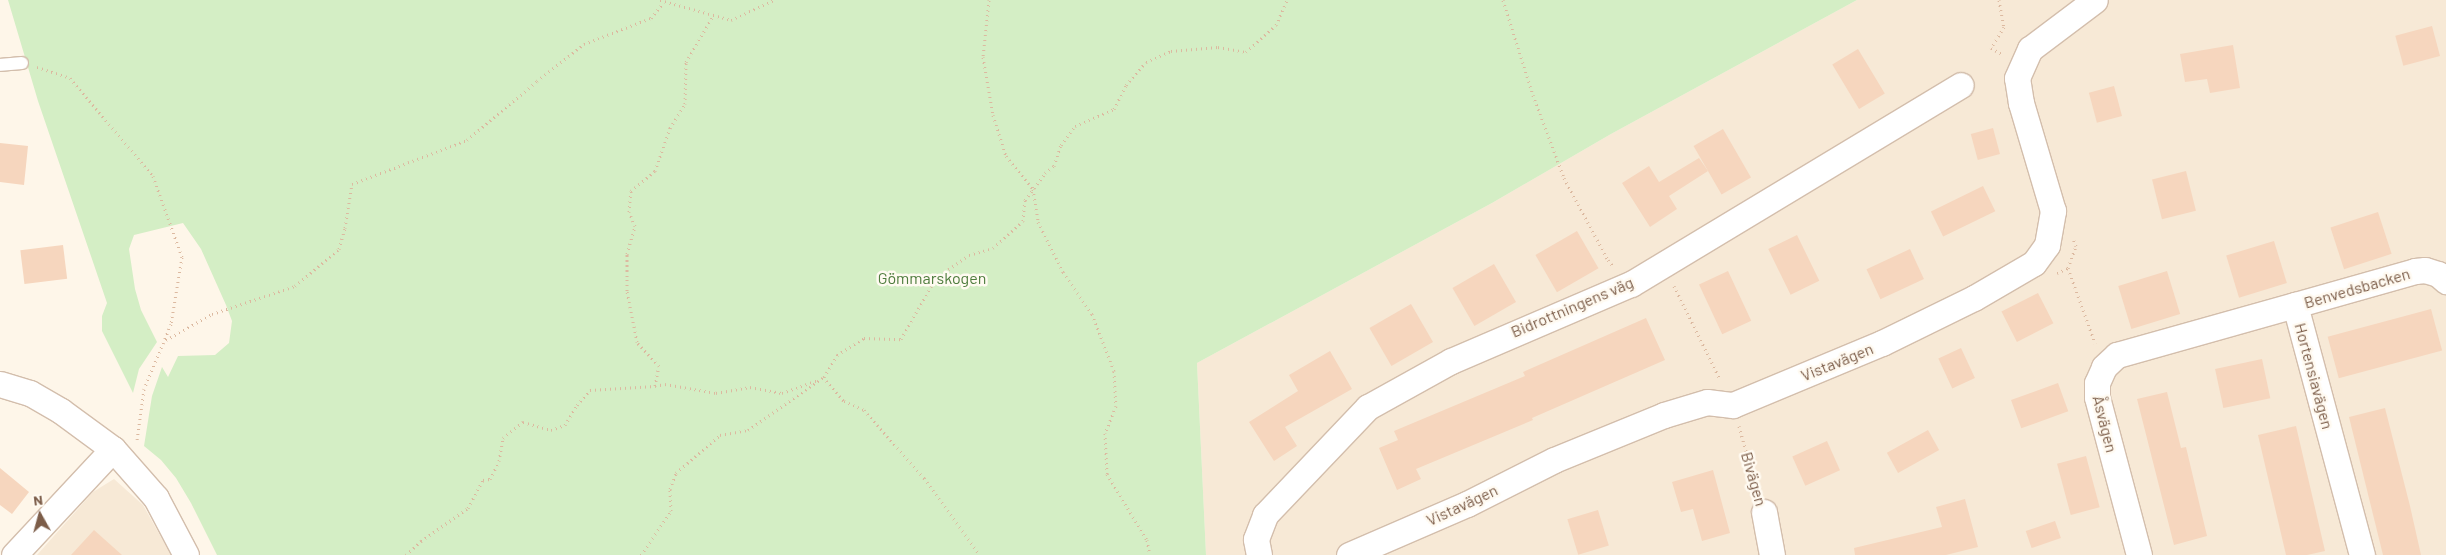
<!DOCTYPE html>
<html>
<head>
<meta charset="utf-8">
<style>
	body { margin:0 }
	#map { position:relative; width:2446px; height:555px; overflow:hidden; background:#fef6e9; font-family:Barlow,sans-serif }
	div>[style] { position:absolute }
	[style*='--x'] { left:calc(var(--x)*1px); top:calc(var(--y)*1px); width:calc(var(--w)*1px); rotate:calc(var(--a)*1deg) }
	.residential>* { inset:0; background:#f7e9d6 }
	.green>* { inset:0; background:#d4eec5 }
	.building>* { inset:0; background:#f6d6be; transform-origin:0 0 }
	.path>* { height:3px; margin-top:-1.5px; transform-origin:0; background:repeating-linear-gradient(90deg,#dcb9a0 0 1px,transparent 0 5px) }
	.roads { filter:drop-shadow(1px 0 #d3beac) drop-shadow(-1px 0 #d3beac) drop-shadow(0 1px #d3beac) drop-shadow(0 -1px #d3beac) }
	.service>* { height:12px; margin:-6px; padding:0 6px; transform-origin:6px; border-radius:6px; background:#fff }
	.minor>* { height:25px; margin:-12.5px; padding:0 12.5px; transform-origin:12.5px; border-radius:12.5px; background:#fff }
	span { translate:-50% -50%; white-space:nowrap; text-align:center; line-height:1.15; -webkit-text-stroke:5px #fffaf1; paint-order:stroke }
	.park-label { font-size:16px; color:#4e7c3d }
	.street-label { font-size:16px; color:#7c5d49 }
	.north { position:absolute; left:15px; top:490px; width:50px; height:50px; -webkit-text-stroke:4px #fffaf1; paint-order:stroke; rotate:353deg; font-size:14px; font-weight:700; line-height:20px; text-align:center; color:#7c5d49 }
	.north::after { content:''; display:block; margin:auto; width:18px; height:22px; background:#7c5d49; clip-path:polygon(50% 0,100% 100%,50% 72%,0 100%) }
</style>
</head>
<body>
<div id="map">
	<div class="residential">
		<i style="clip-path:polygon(1857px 0,2446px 0,2446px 555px,1206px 555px,1197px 363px,1492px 203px,1611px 134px)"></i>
		<i style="clip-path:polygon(114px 479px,143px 505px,171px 555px,37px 555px,93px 492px)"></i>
	</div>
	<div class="green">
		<i style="clip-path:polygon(8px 0,1857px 0,1611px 134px,1492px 203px,1197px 363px,1206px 555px,217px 555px,191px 503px,176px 478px,161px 460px,144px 446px,152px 396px,162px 367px,168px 377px,178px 356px,215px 355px,229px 343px,232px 321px,226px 305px,201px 249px,183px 223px,134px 235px,129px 249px,135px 289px,141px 310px,157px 342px,139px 369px,133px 393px,102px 331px,102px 316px,107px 303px,38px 101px)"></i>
	</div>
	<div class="building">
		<i style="left:2432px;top:26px;width:31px;height:38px;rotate:75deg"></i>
		<i style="clip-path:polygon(2233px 45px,2240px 88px,2210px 93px,2207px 79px,2185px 82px,2180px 54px)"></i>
		<i style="left:1858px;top:49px;width:52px;height:30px;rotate:59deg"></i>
		<i style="left:2114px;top:86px;width:31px;height:26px;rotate:75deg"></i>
		<i style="left:1993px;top:128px;width:27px;height:23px;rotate:75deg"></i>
		<i style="left:1723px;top:129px;width:56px;height:34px;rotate:60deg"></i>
		<i style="clip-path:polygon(0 143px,28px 146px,24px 185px,0 182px)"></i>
		<i style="clip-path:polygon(1699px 158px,1708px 171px,1669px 196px,1677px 209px,1650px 227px,1622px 183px,1649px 166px,1659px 182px)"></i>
		<i style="left:2186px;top:171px;width:41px;height:35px;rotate:76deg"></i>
		<i style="left:1983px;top:186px;width:28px;height:58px;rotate:64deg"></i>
		<i style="left:2378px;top:212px;width:44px;height:50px;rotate:72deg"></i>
		<i style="left:1577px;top:231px;width:43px;height:48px;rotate:60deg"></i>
		<i style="left:1797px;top:235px;width:51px;height:32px;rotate:64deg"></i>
		<i style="left:2274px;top:241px;width:44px;height:50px;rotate:73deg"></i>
		<i style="left:63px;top:245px;width:34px;height:43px;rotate:83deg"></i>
		<i style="left:1910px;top:249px;width:33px;height:48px;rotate:65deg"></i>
		<i style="left:1494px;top:264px;width:44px;height:48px;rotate:60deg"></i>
		<i style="left:1728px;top:271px;width:55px;height:32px;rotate:65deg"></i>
		<i style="left:2167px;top:271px;width:45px;height:51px;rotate:73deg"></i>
		<i style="left:2038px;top:293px;width:34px;height:41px;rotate:63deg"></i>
		<i style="left:1411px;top:304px;width:44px;height:48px;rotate:60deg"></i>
		<i style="left:2431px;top:309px;width:43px;height:107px;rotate:75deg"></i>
		<i style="clip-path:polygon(1646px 318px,1665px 360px,1532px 418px,1533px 420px,1416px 469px,1421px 479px,1397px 490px,1379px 448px,1398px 440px,1394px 431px,1525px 376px,1523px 372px)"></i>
		<i style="left:1961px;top:348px;width:33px;height:25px;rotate:65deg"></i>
		<i style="clip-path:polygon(1330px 351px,1352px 389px,1285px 427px,1297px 446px,1274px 461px,1249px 422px,1298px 391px,1289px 375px)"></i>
		<i style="left:2262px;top:359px;width:40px;height:48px;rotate:78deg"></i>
		<i style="left:2058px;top:383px;width:30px;height:50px;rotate:70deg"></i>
		<i style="clip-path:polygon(2167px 392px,2181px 448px,2186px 447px,2207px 536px,2174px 545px,2137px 399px)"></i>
		<i style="clip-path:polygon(2385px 408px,2410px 506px,2421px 555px,2383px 555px,2349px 417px)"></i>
		<i style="clip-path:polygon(2296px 426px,2325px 551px,2307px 555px,2286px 555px,2258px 435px)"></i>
		<i style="left:1928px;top:430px;width:23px;height:47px;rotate:61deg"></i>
		<i style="left:1827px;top:441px;width:32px;height:38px;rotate:66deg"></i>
		<i style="left:2086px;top:456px;width:53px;height:30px;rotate:75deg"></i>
		<i style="clip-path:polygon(0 468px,29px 492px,12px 514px,0 505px)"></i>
		<i style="clip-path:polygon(1713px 470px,1730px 533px,1702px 541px,1693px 509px,1681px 512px,1672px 482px)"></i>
		<i style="clip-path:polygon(1965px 499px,1978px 547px,1946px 555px,1855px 555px,1854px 548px,1942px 527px,1936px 507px)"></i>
		<i style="left:1598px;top:510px;width:37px;height:32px;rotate:73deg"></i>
		<i style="left:2055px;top:521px;width:18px;height:31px;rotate:71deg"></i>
		<i style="clip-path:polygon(94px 530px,122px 555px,71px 555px)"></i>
	</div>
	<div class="path">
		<i style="--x:660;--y:0;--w:74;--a:15.7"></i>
		<i style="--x:731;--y:20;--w:47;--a:-24.9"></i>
		<i style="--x:989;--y:0;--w:57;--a:96"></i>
		<i style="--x:983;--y:57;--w:59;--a:80.2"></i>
		<i style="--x:993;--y:115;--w:43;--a:72.4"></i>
		<i style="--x:1006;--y:156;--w:43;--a:50.7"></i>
		<i style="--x:1033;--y:189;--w:33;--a:81"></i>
		<i style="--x:1038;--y:222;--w:56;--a:63.4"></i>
		<i style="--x:1063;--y:272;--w:51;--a:55.4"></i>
		<i style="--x:1092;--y:314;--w:61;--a:68.9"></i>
		<i style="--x:1114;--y:371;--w:35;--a:87"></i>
		<i style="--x:1116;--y:406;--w:29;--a:112"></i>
		<i style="--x:1105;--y:433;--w:41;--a:87.2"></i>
		<i style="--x:1107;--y:474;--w:77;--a:58.8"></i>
		<i style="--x:1147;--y:540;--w:15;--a:79"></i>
		<i style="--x:1503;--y:0;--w:100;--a:72.5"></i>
		<i style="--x:1533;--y:95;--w:89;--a:69.5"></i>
		<i style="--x:1564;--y:178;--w:93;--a:61.8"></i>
		<i style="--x:1608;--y:260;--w:8;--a:50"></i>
		<i style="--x:1999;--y:0;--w:27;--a:80"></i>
		<i style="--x:2004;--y:27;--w:25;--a:122"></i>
		<i style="--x:1991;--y:48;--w:13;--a:29"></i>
		<i style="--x:37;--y:67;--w:35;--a:18"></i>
		<i style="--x:70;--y:78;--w:128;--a:49.7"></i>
		<i style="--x:153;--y:176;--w:86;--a:70.3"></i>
		<i style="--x:182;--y:257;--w:68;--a:99.3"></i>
		<i style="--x:171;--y:324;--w:70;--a:112.6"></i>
		<i style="--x:144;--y:389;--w:51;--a:97.8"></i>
		<i style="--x:2068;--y:268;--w:80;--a:70.2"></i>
		<i style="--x:2057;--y:273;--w:12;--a:-24"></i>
		<i style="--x:2068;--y:268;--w:23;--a:-70"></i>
		<i style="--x:2076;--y:246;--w:9;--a:-111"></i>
		<i style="--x:1674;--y:286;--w:104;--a:63.7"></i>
		<i style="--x:166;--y:340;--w:53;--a:-29.5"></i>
		<i style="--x:212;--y:314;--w:88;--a:-18.6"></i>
		<i style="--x:295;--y:286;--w:57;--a:-40.1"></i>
		<i style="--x:339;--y:249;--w:22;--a:-74"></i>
		<i style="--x:345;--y:228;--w:45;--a:-81"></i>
		<i style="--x:352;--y:184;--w:123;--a:-20.9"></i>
		<i style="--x:467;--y:140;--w:92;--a:-40.1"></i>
		<i style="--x:537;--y:81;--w:60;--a:-38.2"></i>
		<i style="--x:584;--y:44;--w:72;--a:-21.2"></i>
		<i style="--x:651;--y:18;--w:19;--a:-51"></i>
		<i style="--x:823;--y:377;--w:32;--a:49"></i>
		<i style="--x:844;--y:401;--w:22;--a:24"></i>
		<i style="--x:864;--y:410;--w:91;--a:48.6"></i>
		<i style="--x:924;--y:478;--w:95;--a:54"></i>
		<i style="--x:655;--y:386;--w:10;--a:-11"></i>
		<i style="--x:665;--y:384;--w:52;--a:10"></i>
		<i style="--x:716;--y:393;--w:35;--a:-10"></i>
		<i style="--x:750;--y:387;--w:33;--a:11"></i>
		<i style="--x:782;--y:393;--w:37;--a:-20"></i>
		<i style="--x:1739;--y:426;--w:66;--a:74.3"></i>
		<i style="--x:406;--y:555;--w:21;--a:-43"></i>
		<i style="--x:421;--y:541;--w:57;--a:-35.1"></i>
		<i style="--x:468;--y:508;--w:32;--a:-62"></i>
		<i style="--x:483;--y:480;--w:7;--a:-8"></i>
		<i style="--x:490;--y:479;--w:20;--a:-63"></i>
		<i style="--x:499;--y:461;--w:23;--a:-80"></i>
		<i style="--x:503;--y:438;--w:26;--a:-39"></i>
		<i style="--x:523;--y:422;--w:29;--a:16"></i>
		<i style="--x:551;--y:430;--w:15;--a:-20"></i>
		<i style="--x:565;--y:425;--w:23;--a:-59"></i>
		<i style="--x:577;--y:405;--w:20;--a:-49"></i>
		<i style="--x:590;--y:390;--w:65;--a:-3.5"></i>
		<i style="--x:655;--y:386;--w:20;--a:-79"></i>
		<i style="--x:659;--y:366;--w:33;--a:-133"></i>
		<i style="--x:637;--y:342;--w:52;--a:-101.1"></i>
		<i style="--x:627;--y:291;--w:37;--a:-90"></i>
		<i style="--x:627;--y:254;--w:29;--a:-74"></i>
		<i style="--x:635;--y:226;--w:15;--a:-113"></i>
		<i style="--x:629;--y:212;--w:21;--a:-85"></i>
		<i style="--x:631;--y:191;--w:31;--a:-40"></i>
		<i style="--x:655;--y:171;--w:46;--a:-70.8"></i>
		<i style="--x:670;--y:128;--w:28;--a:-58"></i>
		<i style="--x:685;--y:104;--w:42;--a:-88.6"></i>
		<i style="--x:686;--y:62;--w:53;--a:-59.6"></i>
		<i style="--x:641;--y:555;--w:53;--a:-55.7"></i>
		<i style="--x:671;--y:511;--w:22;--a:-93"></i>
		<i style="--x:670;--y:489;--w:17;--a:-69"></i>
		<i style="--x:676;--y:473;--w:58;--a:-40.8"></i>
		<i style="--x:720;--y:435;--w:28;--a:-10"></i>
		<i style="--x:748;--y:430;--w:93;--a:-34.9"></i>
		<i style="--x:824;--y:377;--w:26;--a:-59"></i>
		<i style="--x:837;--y:355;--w:32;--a:-32"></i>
		<i style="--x:864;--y:338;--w:37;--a:2"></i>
		<i style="--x:901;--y:339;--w:70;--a:-60.2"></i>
		<i style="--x:936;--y:278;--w:40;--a:-34.9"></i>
		<i style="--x:969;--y:255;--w:25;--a:-16"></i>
		<i style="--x:993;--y:248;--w:40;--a:-42"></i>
		<i style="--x:1023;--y:221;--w:21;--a:-85"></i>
		<i style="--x:1025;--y:200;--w:34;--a:-53"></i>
		<i style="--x:1045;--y:173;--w:11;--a:-38"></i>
		<i style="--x:1054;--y:166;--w:22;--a:-72"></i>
		<i style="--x:1061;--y:145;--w:24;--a:-54"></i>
		<i style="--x:1075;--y:126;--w:43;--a:-23.6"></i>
		<i style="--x:1114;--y:109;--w:27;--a:-63"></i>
		<i style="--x:1126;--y:85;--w:30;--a:-49"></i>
		<i style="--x:1146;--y:62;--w:27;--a:-24"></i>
		<i style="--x:1171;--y:51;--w:47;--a:-4.9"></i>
		<i style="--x:1218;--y:47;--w:28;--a:10"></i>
		<i style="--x:1246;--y:52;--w:40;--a:-42"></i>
		<i style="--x:1276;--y:25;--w:27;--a:-66"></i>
	</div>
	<div class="roads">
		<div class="service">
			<i style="--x:0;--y:65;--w:22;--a:-5"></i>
		</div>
		<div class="minor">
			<i style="--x:2295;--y:305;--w:125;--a:-15.8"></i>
			<i style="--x:2415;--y:271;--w:10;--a:-6"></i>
			<i style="--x:2425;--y:270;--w:14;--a:17"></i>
			<i style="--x:2438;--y:274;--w:11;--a:41"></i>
			<i style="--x:0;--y:384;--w:31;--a:17"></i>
			<i style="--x:30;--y:393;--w:36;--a:30"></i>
			<i style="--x:61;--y:411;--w:64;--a:36.2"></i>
			<i style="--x:113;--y:449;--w:65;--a:48.7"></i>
			<i style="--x:156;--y:498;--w:64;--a:62.2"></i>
			<i style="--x:1764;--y:512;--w:44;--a:79.5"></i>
			<i style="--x:14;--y:555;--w:145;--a:-47"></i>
			<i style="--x:1259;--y:555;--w:16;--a:-101"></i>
			<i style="--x:1256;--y:539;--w:26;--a:-69"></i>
			<i style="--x:1265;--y:515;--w:149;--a:-46.4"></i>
			<i style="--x:1368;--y:407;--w:95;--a:-29"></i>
			<i style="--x:1451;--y:361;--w:196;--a:-23.2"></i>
			<i style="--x:1631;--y:284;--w:385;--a:-31.1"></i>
			<i style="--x:1349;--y:555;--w:129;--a:-23.4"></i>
			<i style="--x:1467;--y:504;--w:97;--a:-26.8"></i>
			<i style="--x:1554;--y:460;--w:119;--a:-22.2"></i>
			<i style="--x:1664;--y:415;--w:45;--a:-16.8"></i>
			<i style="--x:1707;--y:402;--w:26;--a:7"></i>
			<i style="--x:1733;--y:405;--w:161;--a:-22.6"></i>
			<i style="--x:1882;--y:343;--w:102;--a:-26.1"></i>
			<i style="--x:1974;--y:298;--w:69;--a:-30.3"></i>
			<i style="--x:2034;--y:263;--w:22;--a:-54"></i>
			<i style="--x:2047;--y:245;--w:35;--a:-80"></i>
			<i style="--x:2053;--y:211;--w:113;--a:-106.5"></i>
			<i style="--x:2021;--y:103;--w:25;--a:-99"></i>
			<i style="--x:2017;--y:78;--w:32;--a:-66"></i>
			<i style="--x:2030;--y:49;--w:81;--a:-37"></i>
			<i style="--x:2139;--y:555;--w:163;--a:-104.9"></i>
			<i style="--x:2097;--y:397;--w:14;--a:-90"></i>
			<i style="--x:2097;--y:383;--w:17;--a:-66"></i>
			<i style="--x:2104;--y:367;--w:18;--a:-43"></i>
			<i style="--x:2117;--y:355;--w:185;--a:-15.7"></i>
			<i style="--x:2295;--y:305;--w:259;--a:75"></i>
		</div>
	</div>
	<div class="park-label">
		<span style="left:932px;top:278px">Gömmarskogen</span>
	</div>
	<div class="street-label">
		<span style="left:2357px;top:288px;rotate:-16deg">Benvedsbacken</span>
		<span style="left:1572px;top:307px;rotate:-23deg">Bidrottningens väg</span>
		<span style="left:1837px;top:362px;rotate:-22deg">Vistavägen</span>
		<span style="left:2314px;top:376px;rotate:75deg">Hortensiavägen</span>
		<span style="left:2105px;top:424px;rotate:76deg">Åsvägen</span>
		<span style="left:1754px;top:479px;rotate:74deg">Bivägen</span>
		<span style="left:1462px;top:505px;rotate:-25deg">Vistavägen</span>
	</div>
	<div class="north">N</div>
</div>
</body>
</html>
